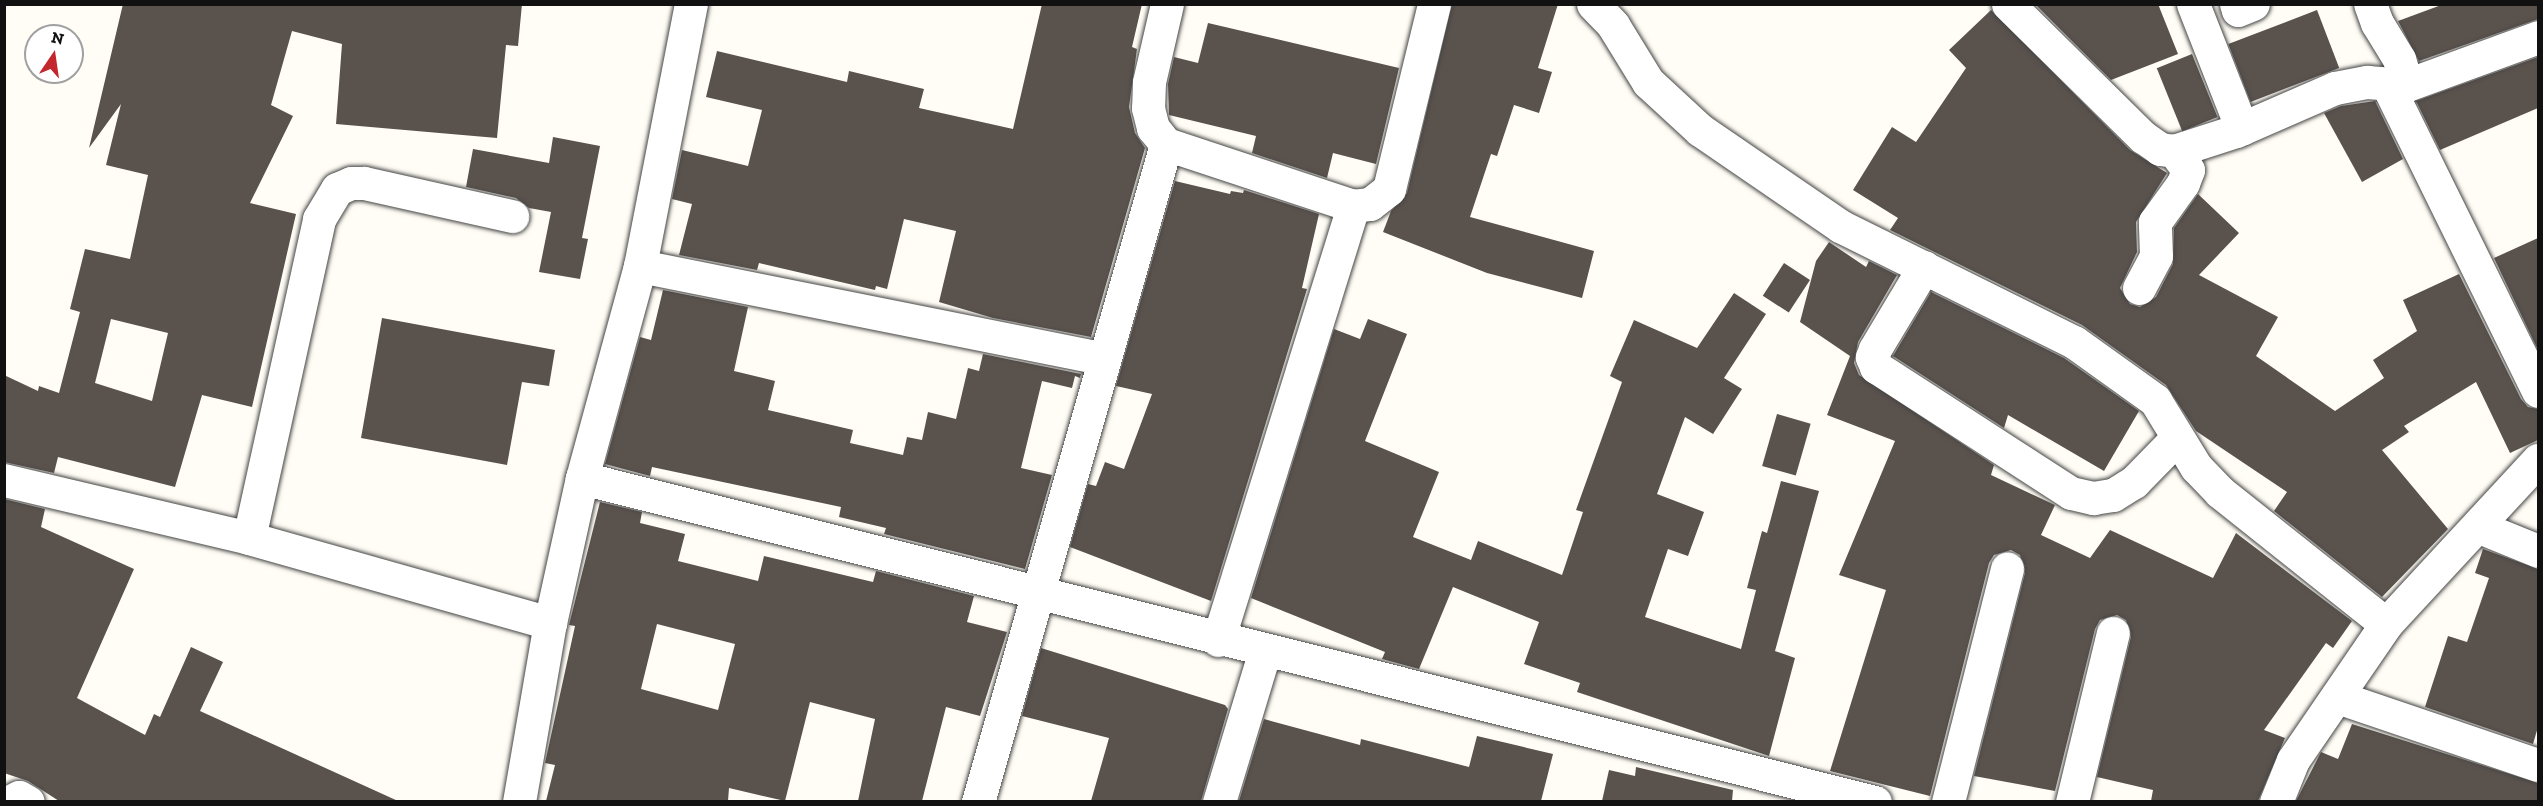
<!DOCTYPE html>
<html>
<head>
<meta charset="utf-8">
<style>
  body { margin:0 }
  #map { position:relative; width:2543px; height:806px; overflow:hidden; background:#fffdf5; font-family:"Zilla Slab",serif }
  div>[style] { position:absolute }
  .building>* { inset:0; background:#5a524d; transform-origin:0 0 }
  .roads { filter:drop-shadow(0 0 2px #444) drop-shadow(0 0 2px #444) }
  .minor>* { height:33px; margin:-16.5px; padding:0 16.5px; transform-origin:16.5px; border-radius:16.5px; background:#fff }
  span { translate:-50% -50%; white-space:nowrap; text-align:center; line-height:1.15; -webkit-text-stroke:6px #fff; paint-order:stroke }
  .frame { position:absolute; inset:0; border:6px solid #111; pointer-events:none }
  .north { position:absolute; left:24px; top:24px; width:60px; height:60px; box-sizing:border-box; background:#fff; border:2px solid #a0a0a0; border-radius:50%; rotate:13deg; font-size:16px; font-weight:700; line-height:24px; text-align:center; color:#111 }
  .north::after { content:''; display:block; margin:auto; width:21px; height:27px; background:#c4262e; clip-path:polygon(50% 0,100% 100%,50% 72%,0 100%) }
</style>
</head>
<body>
<div id="map">
  <div class="building">
    <div style="clip-path:polygon(evenodd,123px 4px,522px 4px,518px 46px,506px 45px,497px 138px,336px 124px,342px 44px,292px 31px,271px 105px,293px 116px,250px 203px,296px 214px,252px 407px,202px 395px,175px 487px,58px 457px,54px 473px,4px 462px,4px 375px,38px 391px,39px 386px,59px 393px,80px 312px,70px 309px,85px 249px,130px 259px,148px 175px,106px 165px,121px 104px,89px 148px,123px 4px,111px 319px,168px 333px,152px 401px,95px 383px,111px 319px)"></div>
    <div style="clip-path:polygon(1042px 4px,1142px 4px,1132px 47px,1137px 49px,1129px 107px,1135px 133px,1145px 148px,1091px 337px,993px 318px,939px 302px,956px 231px,904px 219px,887px 289px,876px 286px,875px 290px,759px 263px,757px 270px,679px 255px,692px 204px,672px 199px,682px 150px,748px 166px,762px 110px,706px 97px,717px 51px,847px 82px,849px 71px,924px 89px,919px 108px,1013px 129px)"></div>
    <div style="clip-path:polygon(1452px 4px,1558px 4px,1538px 68px,1552px 72px,1539px 113px,1514px 105px,1497px 156px,1491px 154px,1470px 217px,1594px 251px,1582px 298px,1487px 273px,1383px 232px,1391px 211px,1407px 193px)"></div>
    <div style="clip-path:polygon(2035px 4px,2158px 4px,2178px 54px,2111px 80px)"></div>
    <div style="clip-path:polygon(2444px 4px,2538px 4px,2538px 19px,2419px 61px,2398px 21px)"></div>
    <div style="clip-path:polygon(1991px 10px,2130px 150px,2167px 173px,2136px 222px,2137px 252px,2120px 288px,2130px 304px,2140px 307px,2156px 297px,2173px 264px,2174px 228px,2198px 194px,2239px 233px,2199px 275px,2278px 317px,2256px 356px,2335px 411px,2384px 378px,2373px 360px,2417px 331px,2403px 300px,2459px 274px,2521px 399px,2528px 407px,2538px 409px,2538px 440px,2510px 453px,2476px 382px,2404px 426px,2409px 432px,2382px 450px,2448px 529px,2382px 597px,2274px 511px,2287px 492px,2196px 431px,2166px 385px,2082px 325px,1890px 230px,1898px 218px,1853px 190px,1892px 127px,1916px 142px,1966px 68px,1949px 50px)"></div>
    <div style="left:2317px;top:10px;width:62px;height:95px;rotate:69deg"></div>
    <div style="clip-path:polygon(1208px 23px,1399px 68px,1376px 164px,1333px 153px,1327px 178px,1252px 153px,1256px 136px,1169px 115px,1168px 84px,1174px 57px,1198px 63px)"></div>
    <div style="left:2192px;top:54px;width:68px;height:38px;rotate:68deg"></div>
    <div style="clip-path:polygon(2538px 57px,2538px 108px,2440px 150px,2416px 101px)"></div>
    <div style="clip-path:polygon(2375px 101px,2403px 159px,2362px 182px,2324px 113px,2341px 106px)"></div>
    <div style="clip-path:polygon(553px 137px,600px 146px,582px 238px,588px 239px,580px 279px,539px 272px,551px 212px,529px 208px,516px 198px,466px 187px,473px 149px,549px 163px)"></div>
    <div style="clip-path:polygon(1175px 181px,1230px 194px,1231px 191px,1243px 193px,1244px 190px,1319px 214px,1302px 288px,1307px 289px,1211px 601px,1070px 547px,1088px 484px,1096px 486px,1105px 462px,1124px 469px,1152px 394px,1116px 386px)"></div>
    <div style="clip-path:polygon(2538px 238px,2538px 350px,2494px 258px)"></div>
    <div style="clip-path:polygon(1829px 242px,1866px 267px,1869px 261px,1897px 275px,1858px 342px,1854px 363px,1859px 375px,1994px 465px,1991px 475px,2055px 505px,2041px 535px,2090px 558px,2110px 530px,2213px 578px,2236px 533px,2352px 621px,2333px 648px,2326px 643px,2264px 730px,2285px 738px,2258px 801px,2151px 801px,2153px 790px,2097px 777px,2131px 637px,2126px 620px,2117px 615px,2100px 620px,2095px 629px,2055px 791px,1974px 776px,2025px 573px,2020px 555px,2011px 550px,1994px 555px,1989px 563px,1930px 796px,1830px 771px,1886px 590px,1839px 575px,1895px 441px,1827px 415px,1850px 356px,1800px 322px,1816px 261px)"></div>
    <div style="left:1784px;top:263px;width:31px;height:39px;rotate:33deg"></div>
    <div style="clip-path:polygon(663px 290px,748px 307px,734px 371px,775px 381px,768px 410px,853px 430px,850px 443px,903px 455px,907px 437px,922px 440px,928px 412px,956px 419px,968px 368px,979px 371px,983px 354px,1081px 374px,1080px 378px,1075px 376px,1072px 388px,1042px 381px,1021px 468px,1052px 475px,1025px 569px,884px 534px,886px 528px,839px 517px,841px 507px,652px 467px,650px 476px,605px 464px,640px 337px,651px 340px)"></div>
    <div style="clip-path:polygon(1931px 292px,2064px 358px,2139px 411px,2104px 471px,2008px 415px,2004px 428px,1893px 356px)"></div>
    <div style="clip-path:polygon(1734px 293px,1766px 314px,1724px 378px,1742px 389px,1713px 434px,1685px 417px,1657px 494px,1704px 512px,1688px 556px,1668px 549px,1645px 617px,1741px 649px,1756px 590px,1747px 588px,1762px 531px,1767px 533px,1781px 481px,1819px 491px,1775px 651px,1795px 658px,1769px 756px,1577px 692px,1580px 683px,1524px 664px,1539px 622px,1453px 587px,1419px 669px,1382px 659px,1385px 652px,1251px 598px,1334px 329px,1360px 339px,1368px 319px,1407px 334px,1365px 441px,1439px 472px,1413px 537px,1471px 560px,1478px 541px,1562px 575px,1583px 512px,1576px 510px,1622px 382px,1610px 376px,1634px 320px,1697px 348px)"></div>
    <div style="clip-path:polygon(382px 318px,555px 350px,549px 386px,522px 382px,507px 465px,361px 438px)"></div>
    <div style="left:1777px;top:414px;width:35px;height:54px;rotate:16deg"></div>
    <div style="clip-path:polygon(4px 499px,45px 509px,41px 527px,134px 569px,77px 698px,145px 735px,154px 714px,160px 717px,191px 647px,223px 662px,200px 711px,398px 801px,59px 801px,28px 781px,4px 773px)"></div>
    <div style="clip-path:polygon(evenodd,600px 502px,642px 512px,640px 523px,685px 534px,678px 561px,758px 581px,764px 556px,873px 582px,876px 571px,974px 596px,967px 622px,1007px 632px,980px 716px,946px 707px,922px 801px,858px 801px,875px 719px,810px 702px,785px 801px,729px 788px,728px 801px,546px 801px,555px 765px,545px 763px,575px 626px,569px 625px,600px 502px,657px 624px,735px 644px,718px 710px,641px 689px,657px 624px)"></div>
    <div style="clip-path:polygon(2483px 549px,2538px 569px,2538px 727px,2533px 744px,2425px 707px,2448px 636px,2467px 642px,2489px 578px,2475px 573px)"></div>
    <div style="clip-path:polygon(1041px 648px,1225px 705px,1228px 709px,1201px 801px,1091px 801px,1109px 738px,1022px 716px)"></div>
    <div style="clip-path:polygon(1264px 719px,1360px 745px,1361px 739px,1469px 767px,1477px 736px,1553px 754px,1541px 801px,1239px 801px)"></div>
    <div style="clip-path:polygon(2352px 724px,2538px 783px,2538px 801px,2296px 801px,2321px 752px,2338px 759px)"></div>
    <div style="clip-path:polygon(1636px 767px,1733px 790px,1732px 801px,1602px 801px,1609px 770px,1635px 776px)"></div>
  </div>
  <div class="roads">
    <div class="minor">
      <div style="left:1167px;top:4px;width:80px;rotate:103deg"></div>
      <div style="left:1149px;top:82px;width:26px;rotate:92deg"></div>
      <div style="left:1148px;top:108px;width:21px;rotate:76deg"></div>
      <div style="left:1153px;top:128px;width:21px;rotate:51deg"></div>
      <div style="left:1166px;top:144px;width:197px;rotate:18.3deg"></div>
      <div style="left:1353px;top:206px;width:17px;rotate:-7deg"></div>
      <div style="left:1370px;top:204px;width:24px;rotate:-38deg"></div>
      <div style="left:1389px;top:189px;width:190px;rotate:-76.3deg"></div>
      <div style="left:1593px;top:4px;width:29px;rotate:46deg"></div>
      <div style="left:1613px;top:25px;width:67px;rotate:58.4deg"></div>
      <div style="left:1648px;top:82px;width:71px;rotate:42.7deg"></div>
      <div style="left:1700px;top:130px;width:170px;rotate:34.4deg"></div>
      <div style="left:1840px;top:226px;width:261px;rotate:26.4deg"></div>
      <div style="left:2074px;top:342px;width:100px;rotate:35.6deg"></div>
      <div style="left:2155px;top:400px;width:79px;rotate:58.5deg"></div>
      <div style="left:2196px;top:467px;width:35px;rotate:46deg"></div>
      <div style="left:2220px;top:492px;width:212px;rotate:38.5deg"></div>
      <div style="left:2008px;top:4px;width:190px;rotate:44.6deg"></div>
      <div style="left:2143px;top:137px;width:21px;rotate:35deg"></div>
      <div style="left:2160px;top:149px;width:14px;rotate:8deg"></div>
      <div style="left:2174px;top:151px;width:65px;rotate:-17.9deg"></div>
      <div style="left:2236px;top:131px;width:108px;rotate:-23.5deg"></div>
      <div style="left:2335px;top:88px;width:33px;rotate:-11deg"></div>
      <div style="left:2367px;top:82px;width:40px;rotate:4.3deg"></div>
      <div style="left:2407px;top:85px;width:27px;rotate:-107deg"></div>
      <div style="left:2399px;top:59px;width:42px;rotate:-121.4deg"></div>
      <div style="left:2377px;top:23px;width:20px;rotate:-110deg"></div>
      <div style="left:2193px;top:4px;width:134px;rotate:68.6deg"></div>
      <div style="left:2236px;top:4px;width:6px;rotate:72deg"></div>
      <div style="left:2238px;top:10px;width:16px;rotate:-22deg"></div>
      <div style="left:2387px;top:84px;width:342px;rotate:63.8deg"></div>
      <div style="left:2407px;top:85px;width:140px;rotate:-20.1deg"></div>
      <div style="left:640px;top:266px;width:473px;rotate:11.3deg"></div>
      <div style="left:1924px;top:267px;width:96px;rotate:120.9deg"></div>
      <div style="left:1875px;top:349px;width:9px;rotate:111deg"></div>
      <div style="left:1872px;top:357px;width:11px;rotate:68deg"></div>
      <div style="left:1876px;top:367px;width:232px;rotate:32.9deg"></div>
      <div style="left:2071px;top:493px;width:23px;rotate:13deg"></div>
      <div style="left:2093px;top:498px;width:20px;rotate:-9deg"></div>
      <div style="left:2113px;top:495px;width:25px;rotate:-32deg"></div>
      <div style="left:2134px;top:482px;width:60px;rotate:-45.7deg"></div>
      <div style="left:2139px;top:288px;width:36px;rotate:-62deg"></div>
      <div style="left:2156px;top:256px;width:34px;rotate:-92deg"></div>
      <div style="left:2155px;top:222px;width:48px;rotate:-54.3deg"></div>
      <div style="left:2183px;top:183px;width:14px;rotate:-69deg"></div>
      <div style="left:2188px;top:170px;width:24px;rotate:-126deg"></div>
      <div style="left:582px;top:478px;width:1333px;rotate:14.07deg"></div>
      <div style="left:4px;top:480px;width:252px;rotate:13.3deg"></div>
      <div style="left:249px;top:538px;width:313px;rotate:15.8deg"></div>
      <div style="left:2479px;top:527px;width:64px;rotate:22.1deg"></div>
      <div style="left:249px;top:538px;width:327px;rotate:-77.6deg"></div>
      <div style="left:319px;top:219px;width:35px;rotate:-59deg"></div>
      <div style="left:337px;top:189px;width:15px;rotate:-23deg"></div>
      <div style="left:351px;top:183px;width:13px"></div>
      <div style="left:364px;top:183px;width:152px;rotate:12.6deg"></div>
      <div style="left:1218px;top:640px;width:455px;rotate:-72.7deg"></div>
      <div style="left:2337px;top:697px;width:212px;rotate:18.7deg"></div>
      <div style="left:9px;top:802px;width:11px;rotate:-27deg"></div>
      <div style="left:19px;top:797px;width:10px;rotate:29deg"></div>
      <div style="left:519px;top:802px;width:182px;rotate:-80.2deg"></div>
      <div style="left:550px;top:623px;width:148px;rotate:-77.6deg"></div>
      <div style="left:582px;top:478px;width:220px;rotate:-74.7deg"></div>
      <div style="left:640px;top:266px;width:267px;rotate:-79deg"></div>
      <div style="left:978px;top:802px;width:684px;rotate:-74.05deg"></div>
      <div style="left:1219px;top:802px;width:158px;rotate:-73.1deg"></div>
      <div style="left:1948px;top:802px;width:241px;rotate:-75.8deg"></div>
      <div style="left:2072px;top:802px;width:174px;rotate:-76.4deg"></div>
      <div style="left:2276px;top:802px;width:45px;rotate:-68deg"></div>
      <div style="left:2293px;top:760px;width:165px;rotate:-55.6deg"></div>
      <div style="left:2386px;top:624px;width:224px;rotate:-47.2deg"></div>
    </div>
  </div>
  <div class="frame"></div>
  <div class="north">N</div>
</div>
</body>
</html>
